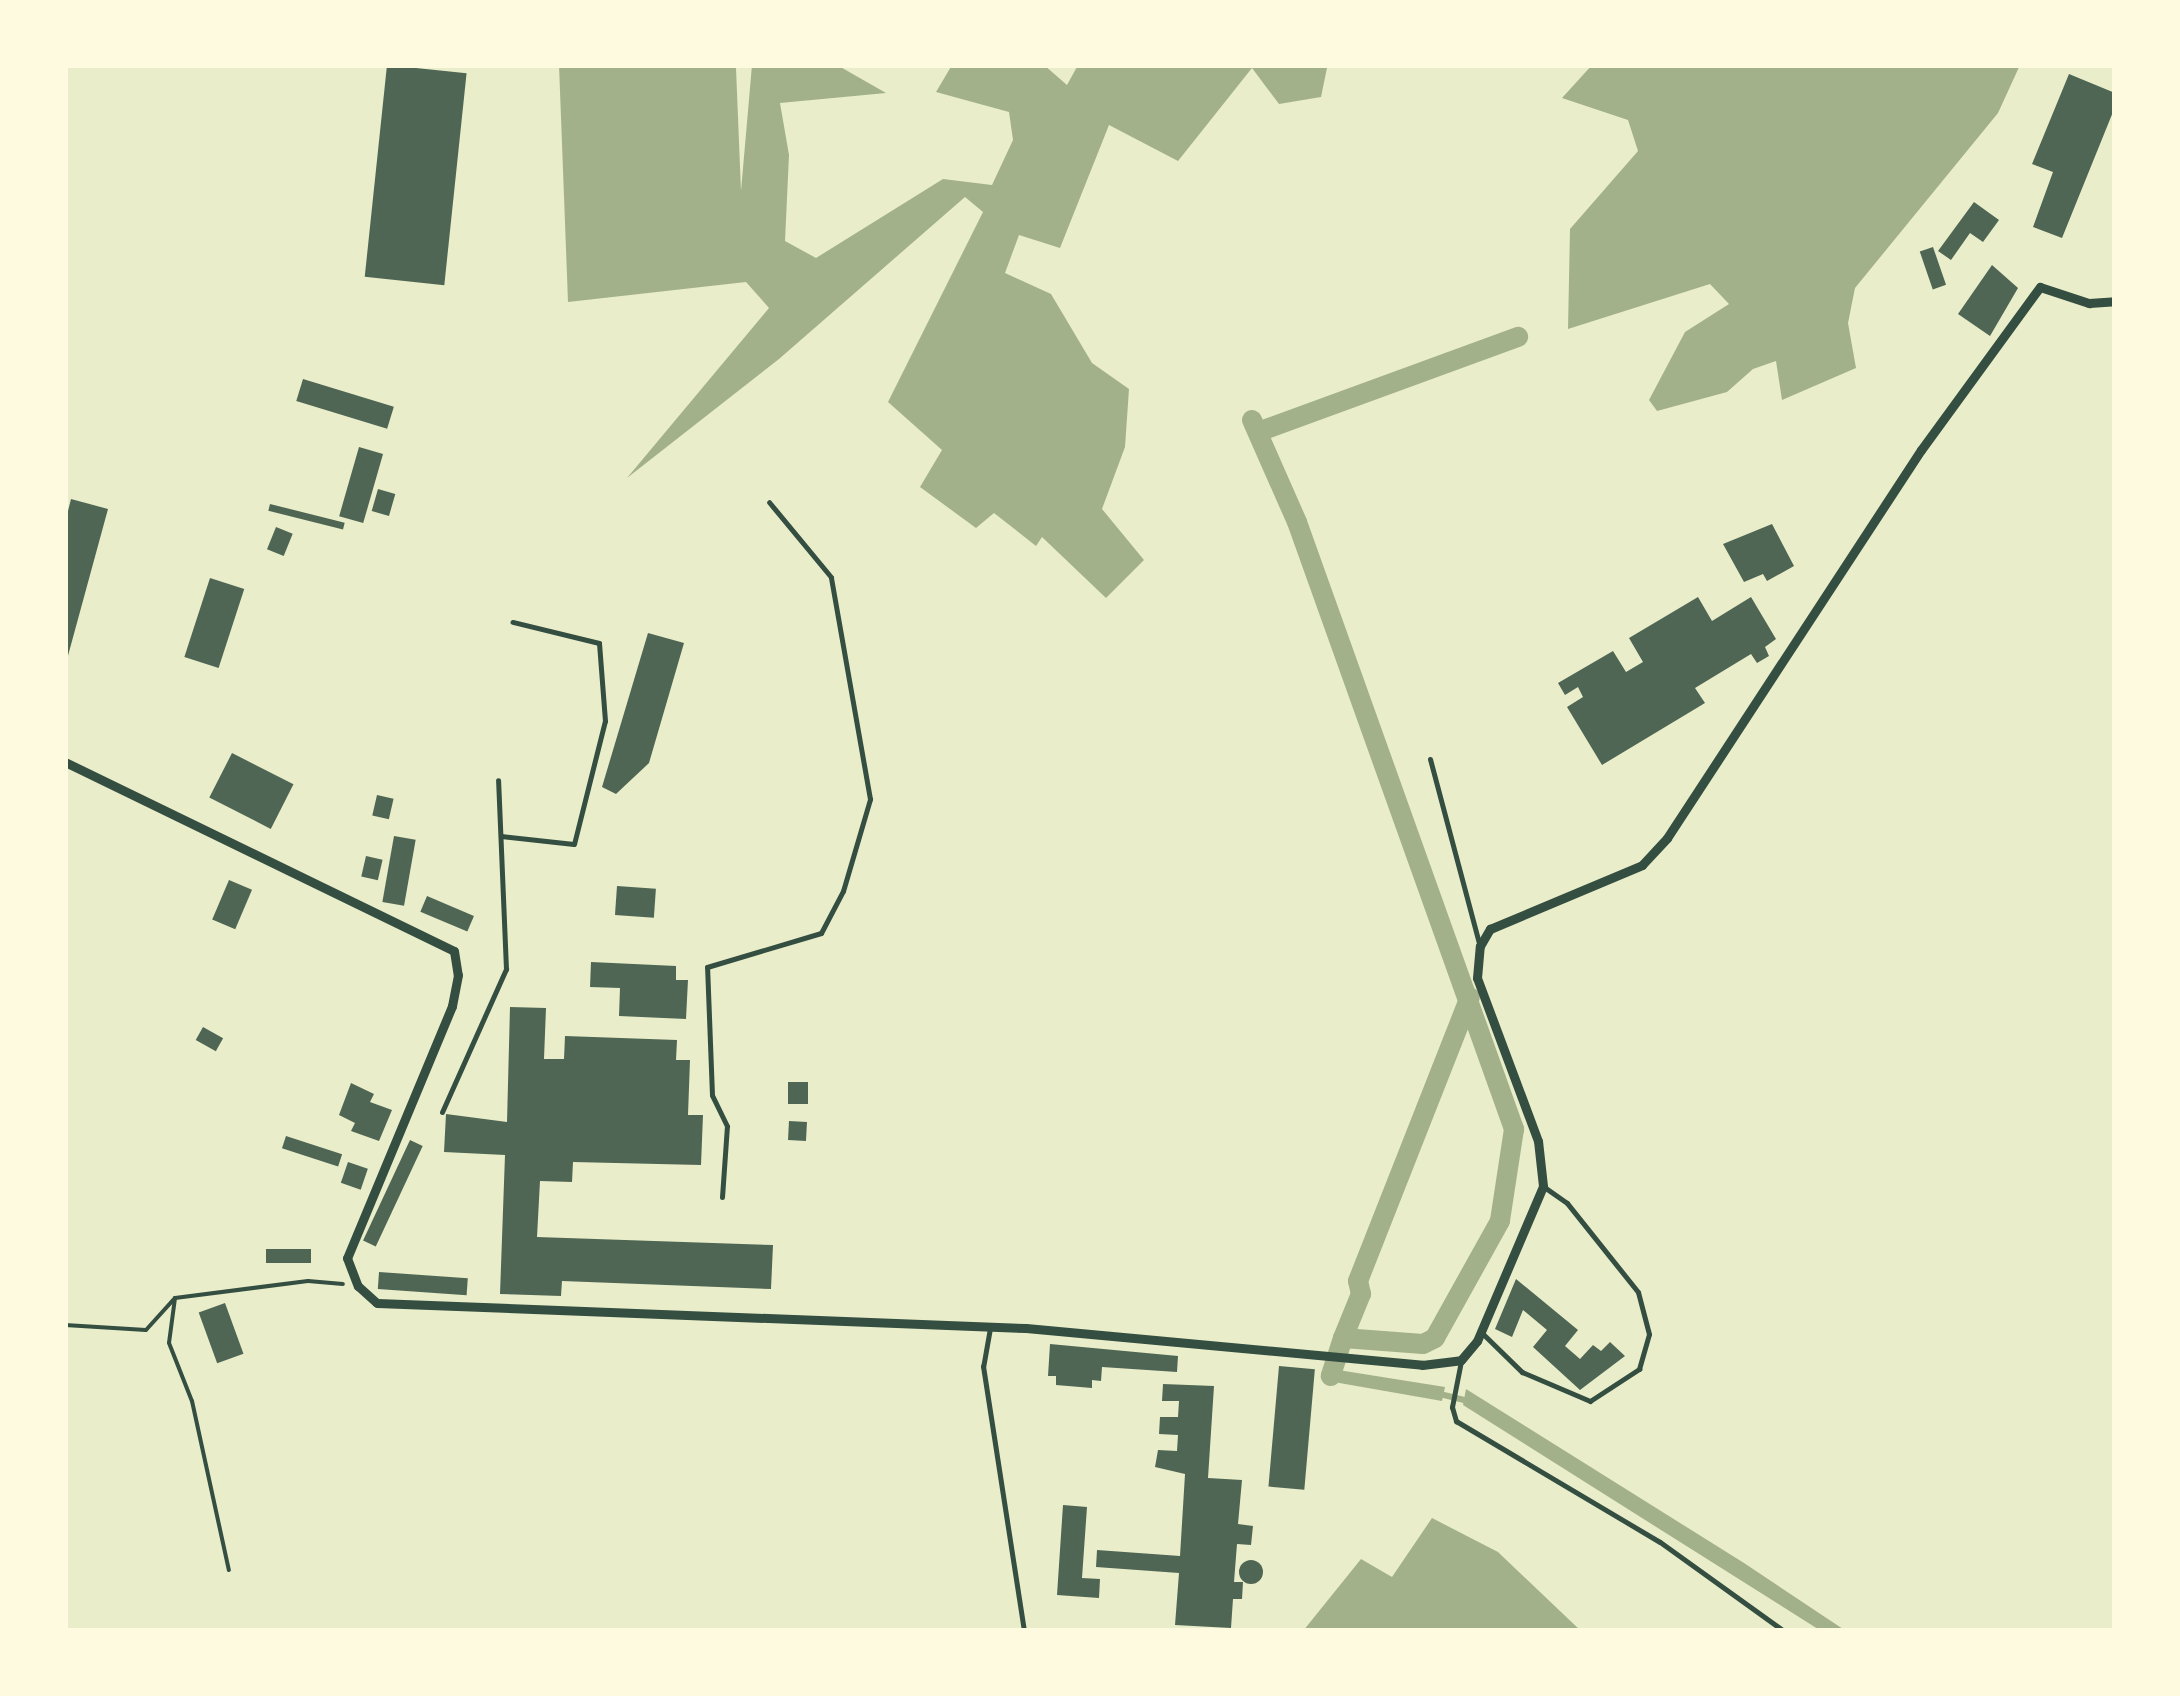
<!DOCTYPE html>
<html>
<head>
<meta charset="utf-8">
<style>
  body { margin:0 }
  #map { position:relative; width:2180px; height:1696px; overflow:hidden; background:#e9edc9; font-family:"IBM Plex Sans",sans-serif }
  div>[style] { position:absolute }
  .water>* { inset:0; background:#a3b18a }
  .stream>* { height:6px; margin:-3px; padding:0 3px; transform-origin:3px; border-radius:3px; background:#a3b18a }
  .canal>* { height:20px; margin:-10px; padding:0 10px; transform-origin:10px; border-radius:10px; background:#a3b18a }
  .building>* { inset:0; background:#4f6655; transform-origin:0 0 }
  .round { border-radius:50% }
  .path>* { height:4px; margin:-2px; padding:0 2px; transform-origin:2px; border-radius:2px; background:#344e41 }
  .service>* { height:5px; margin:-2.5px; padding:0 2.5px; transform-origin:2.5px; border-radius:2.5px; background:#344e41 }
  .minor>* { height:9px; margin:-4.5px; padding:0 4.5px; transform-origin:4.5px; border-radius:4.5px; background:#344e41 }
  span { translate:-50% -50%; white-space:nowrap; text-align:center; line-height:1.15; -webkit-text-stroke:9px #fefae0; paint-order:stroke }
  .frame { position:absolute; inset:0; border:68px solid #fefae0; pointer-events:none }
</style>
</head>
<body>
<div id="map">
  <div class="water">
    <div style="clip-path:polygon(559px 65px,736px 68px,741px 191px,752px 65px,837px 65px,886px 93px,780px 103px,789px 155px,785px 241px,816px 258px,943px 179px,992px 185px,1013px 140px,1009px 112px,936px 92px,952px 65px,1044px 65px,1067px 85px,1078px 65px,1327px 68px,1321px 97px,1279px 104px,1252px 68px,1178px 161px,1109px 125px,1060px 248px,1019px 235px,1005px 273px,1051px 294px,1092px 363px,1129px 389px,1125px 447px,1102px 509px,1144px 560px,1106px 598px,1042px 537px,1036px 546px,994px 513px,976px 528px,920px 487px,942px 450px,888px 402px,983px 212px,965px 197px,779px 359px,627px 478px,769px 308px,746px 282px,568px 302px)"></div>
    <div style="clip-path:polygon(1592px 65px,2020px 65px,1998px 113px,1855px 288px,1848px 323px,1856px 368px,1782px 400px,1776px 361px,1753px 369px,1727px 392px,1657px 411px,1649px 400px,1685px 332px,1729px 304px,1710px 284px,1568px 329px,1570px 229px,1638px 151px,1628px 120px,1562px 98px)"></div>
    <div style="clip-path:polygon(1332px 1369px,1445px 1387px,1442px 1401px,1328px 1381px)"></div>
    <div style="clip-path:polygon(1466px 1389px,1744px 1563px,1846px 1631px,1821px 1631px,1463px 1405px)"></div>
    <div style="clip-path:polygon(1432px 1518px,1498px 1552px,1581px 1631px,1303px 1631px,1361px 1559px,1392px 1577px)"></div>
  </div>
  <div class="stream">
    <div style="left:1436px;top:1393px;width:33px;rotate:14deg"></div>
  </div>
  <div class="canal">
    <div style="left:1252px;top:420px;width:111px;rotate:66.2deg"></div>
    <div style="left:1297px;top:522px;width:645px;rotate:70.33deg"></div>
    <div style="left:1514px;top:1129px;width:93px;rotate:98.7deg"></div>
    <div style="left:1500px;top:1221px;width:134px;rotate:119.1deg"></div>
    <div style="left:1435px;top:1338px;width:13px;rotate:153deg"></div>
    <div style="left:1423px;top:1344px;width:80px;rotate:-175.7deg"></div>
    <div style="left:1343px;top:1338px;width:40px;rotate:108deg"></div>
    <div style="left:1258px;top:432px;width:277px;rotate:-20.1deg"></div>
    <div style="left:1343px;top:1338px;width:48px;rotate:-67.8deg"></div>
    <div style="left:1361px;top:1294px;width:13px;rotate:-103deg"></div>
    <div style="left:1358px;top:1281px;width:305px;rotate:-68.5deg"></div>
  </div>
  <div class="building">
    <div style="left:387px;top:65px;width:80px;height:213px;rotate:6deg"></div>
    <div style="clip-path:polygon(2069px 74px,2115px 93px,2115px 107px,2062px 238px,2033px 227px,2053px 172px,2032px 164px)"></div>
    <div style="clip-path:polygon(1974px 202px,1999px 220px,1983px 242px,1970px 233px,1951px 260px,1938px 251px)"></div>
    <div style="left:1933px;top:247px;width:40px;height:14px;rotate:71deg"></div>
    <div style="clip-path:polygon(1992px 265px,2018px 288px,1990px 336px,1958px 314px)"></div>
    <div style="left:303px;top:379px;width:95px;height:23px;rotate:17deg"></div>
    <div style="left:359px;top:447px;width:25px;height:72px;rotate:16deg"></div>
    <div style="left:378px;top:489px;width:18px;height:23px;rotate:16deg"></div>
    <div style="clip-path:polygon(71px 499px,108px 509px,66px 663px,65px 523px)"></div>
    <div style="left:270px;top:504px;width:77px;height:7px;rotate:14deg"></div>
    <div style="clip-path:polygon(1772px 524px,1794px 566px,1767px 581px,1763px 574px,1744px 582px,1723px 544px)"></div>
    <div style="left:276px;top:527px;width:18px;height:24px;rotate:22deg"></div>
    <div style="left:210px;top:578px;width:36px;height:83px;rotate:18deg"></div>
    <div style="clip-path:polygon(1698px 597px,1712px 621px,1751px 597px,1776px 639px,1765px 647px,1769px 656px,1757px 663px,1751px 654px,1695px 688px,1705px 703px,1602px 765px,1567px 707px,1583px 697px,1578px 687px,1565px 695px,1558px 683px,1613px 651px,1626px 672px,1643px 662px,1629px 638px)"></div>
    <div style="clip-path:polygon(648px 633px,684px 643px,649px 763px,616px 794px,602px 787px)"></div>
    <div style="left:232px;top:753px;width:69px;height:50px;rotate:27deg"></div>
    <div style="left:377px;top:795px;width:17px;height:21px;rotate:13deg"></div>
    <div style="left:394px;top:836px;width:22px;height:67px;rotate:10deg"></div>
    <div style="left:366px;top:856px;width:17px;height:21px;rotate:13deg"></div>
    <div style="left:229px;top:880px;width:25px;height:43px;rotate:23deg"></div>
    <div style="left:617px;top:886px;width:39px;height:29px;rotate:4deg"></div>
    <div style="left:427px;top:896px;width:51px;height:17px;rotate:23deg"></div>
    <div style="clip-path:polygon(591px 962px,676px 966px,676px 980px,688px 980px,686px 1019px,619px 1016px,620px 988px,590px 987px)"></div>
    <div style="clip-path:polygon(510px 1007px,546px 1008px,544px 1059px,564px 1059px,565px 1036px,677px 1040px,676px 1060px,690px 1060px,688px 1115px,703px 1115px,701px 1165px,573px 1162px,572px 1182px,540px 1181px,537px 1237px,773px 1245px,771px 1289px,562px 1281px,561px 1296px,500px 1294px,505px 1155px,444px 1152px,446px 1114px,507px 1122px)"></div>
    <div style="left:203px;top:1027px;width:23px;height:15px;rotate:29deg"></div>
    <div style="left:788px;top:1082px;width:20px;height:22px"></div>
    <div style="clip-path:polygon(351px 1083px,374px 1094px,370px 1102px,392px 1110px,379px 1141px,351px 1131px,355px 1123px,339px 1115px)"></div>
    <div style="left:789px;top:1121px;width:18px;height:19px;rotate:3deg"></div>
    <div style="left:286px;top:1136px;width:59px;height:13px;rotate:18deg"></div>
    <div style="left:410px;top:1140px;width:14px;height:111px;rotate:25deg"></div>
    <div style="left:348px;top:1162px;width:21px;height:22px;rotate:19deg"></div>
    <div style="left:311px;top:1249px;width:14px;height:45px;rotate:90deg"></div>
    <div style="left:379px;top:1272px;width:89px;height:17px;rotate:4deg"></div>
    <div style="clip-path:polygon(1516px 1279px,1578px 1330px,1565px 1346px,1580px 1359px,1593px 1345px,1601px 1351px,1610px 1342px,1625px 1356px,1580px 1390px,1533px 1347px,1547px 1330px,1523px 1310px,1512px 1337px,1495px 1329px)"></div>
    <div style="left:225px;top:1303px;width:54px;height:28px;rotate:70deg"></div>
    <div style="clip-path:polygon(1050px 1344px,1178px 1356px,1177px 1372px,1102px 1367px,1101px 1381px,1092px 1380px,1092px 1388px,1056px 1385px,1056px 1376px,1048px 1376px)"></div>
    <div style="left:1279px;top:1366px;width:36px;height:121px;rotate:5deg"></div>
    <div style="clip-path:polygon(1163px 1384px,1214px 1386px,1208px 1478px,1242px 1480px,1238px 1524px,1253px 1526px,1251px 1545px,1237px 1544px,1234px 1582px,1243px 1582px,1242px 1599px,1233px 1599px,1231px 1628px,1175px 1625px,1179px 1573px,1096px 1567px,1097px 1550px,1180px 1556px,1185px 1474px,1155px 1467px,1158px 1450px,1177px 1451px,1178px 1435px,1159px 1434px,1160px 1417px,1178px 1417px,1179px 1401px,1162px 1401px)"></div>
    <div style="clip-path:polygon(1063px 1505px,1087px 1507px,1082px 1578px,1100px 1579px,1099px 1598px,1057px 1595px)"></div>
    <div class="round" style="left:1239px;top:1560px;width:24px;height:24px"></div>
  </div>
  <div class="path">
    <div style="left:175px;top:1298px;width:45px;rotate:97.6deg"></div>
    <div style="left:169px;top:1343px;width:62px;rotate:68.4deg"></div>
    <div style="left:192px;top:1401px;width:173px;rotate:77.7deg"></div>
    <div style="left:65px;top:1325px;width:81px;rotate:3.5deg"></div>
    <div style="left:146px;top:1330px;width:43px;rotate:-47.8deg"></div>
    <div style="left:175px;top:1298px;width:134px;rotate:-7.3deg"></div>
    <div style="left:308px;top:1281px;width:35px;rotate:5deg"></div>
  </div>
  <div class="service">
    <div style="left:1430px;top:759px;width:190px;rotate:75.1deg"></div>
    <div style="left:501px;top:836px;width:73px;rotate:6.3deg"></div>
    <div style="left:574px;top:844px;width:127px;rotate:-75.9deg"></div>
    <div style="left:605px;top:721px;width:78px;rotate:-94.4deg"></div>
    <div style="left:599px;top:643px;width:89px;rotate:-166.3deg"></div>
    <div style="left:442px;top:1112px;width:157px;rotate:-65.9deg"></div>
    <div style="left:506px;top:969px;width:189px;rotate:-92.4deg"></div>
    <div style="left:722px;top:1197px;width:71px;rotate:-86deg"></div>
    <div style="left:727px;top:1126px;width:34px;rotate:-116deg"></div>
    <div style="left:712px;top:1095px;width:128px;rotate:-92.2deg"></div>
    <div style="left:707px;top:967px;width:119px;rotate:-16.6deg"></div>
    <div style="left:821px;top:933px;width:47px;rotate:-62.4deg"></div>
    <div style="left:843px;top:891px;width:96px;rotate:-73.6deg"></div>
    <div style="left:870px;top:799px;width:225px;rotate:-100deg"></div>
    <div style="left:831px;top:577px;width:97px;rotate:-129.6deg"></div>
    <div style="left:990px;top:1328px;width:39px;rotate:100deg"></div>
    <div style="left:983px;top:1366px;width:268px;rotate:81.2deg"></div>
    <div style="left:1482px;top:1333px;width:56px;rotate:44.3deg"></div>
    <div style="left:1522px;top:1372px;width:74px;rotate:23.1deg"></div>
    <div style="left:1590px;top:1401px;width:59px;rotate:-33.1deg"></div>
    <div style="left:1639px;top:1369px;width:36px;rotate:-74deg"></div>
    <div style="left:1649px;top:1334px;width:43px;rotate:-104.7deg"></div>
    <div style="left:1638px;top:1292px;width:114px;rotate:-128.6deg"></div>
    <div style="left:1567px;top:1203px;width:29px;rotate:-145deg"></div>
    <div style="left:1461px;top:1361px;width:47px;rotate:101.1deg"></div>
    <div style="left:1452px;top:1407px;width:15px;rotate:74deg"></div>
    <div style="left:1456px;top:1421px;width:237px;rotate:30.7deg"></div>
    <div style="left:1660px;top:1542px;width:153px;rotate:35.7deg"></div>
  </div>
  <div class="minor">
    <div style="left:65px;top:762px;width:432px;rotate:25.9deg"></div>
    <div style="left:454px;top:951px;width:24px;rotate:81deg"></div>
    <div style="left:458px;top:975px;width:32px;rotate:101deg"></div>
    <div style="left:452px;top:1006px;width:273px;rotate:112.6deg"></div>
    <div style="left:347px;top:1258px;width:30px;rotate:69deg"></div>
    <div style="left:358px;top:1286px;width:25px;rotate:42deg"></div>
    <div style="left:377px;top:1303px;width:649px;rotate:2.21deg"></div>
    <div style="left:1026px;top:1328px;width:398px;rotate:5.3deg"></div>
    <div style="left:1422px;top:1365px;width:39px;rotate:-7deg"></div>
    <div style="left:1461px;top:1360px;width:25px;rotate:-50deg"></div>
    <div style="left:1477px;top:1341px;width:168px;rotate:-66.9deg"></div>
    <div style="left:1543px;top:1186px;width:45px;rotate:-96.3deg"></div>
    <div style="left:1538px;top:1141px;width:174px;rotate:-110.5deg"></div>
    <div style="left:1477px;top:978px;width:32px;rotate:-85deg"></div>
    <div style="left:1480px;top:946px;width:20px;rotate:-60deg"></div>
    <div style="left:1490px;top:929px;width:165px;rotate:-22.8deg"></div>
    <div style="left:1642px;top:865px;width:37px;rotate:-47deg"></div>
    <div style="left:1667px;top:838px;width:464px;rotate:-56.8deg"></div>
    <div style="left:1921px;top:450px;width:202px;rotate:-53.9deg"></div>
    <div style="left:2040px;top:287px;width:52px;rotate:18.1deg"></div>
    <div style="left:2089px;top:303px;width:26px;rotate:-4deg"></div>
  </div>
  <div class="frame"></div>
</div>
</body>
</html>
